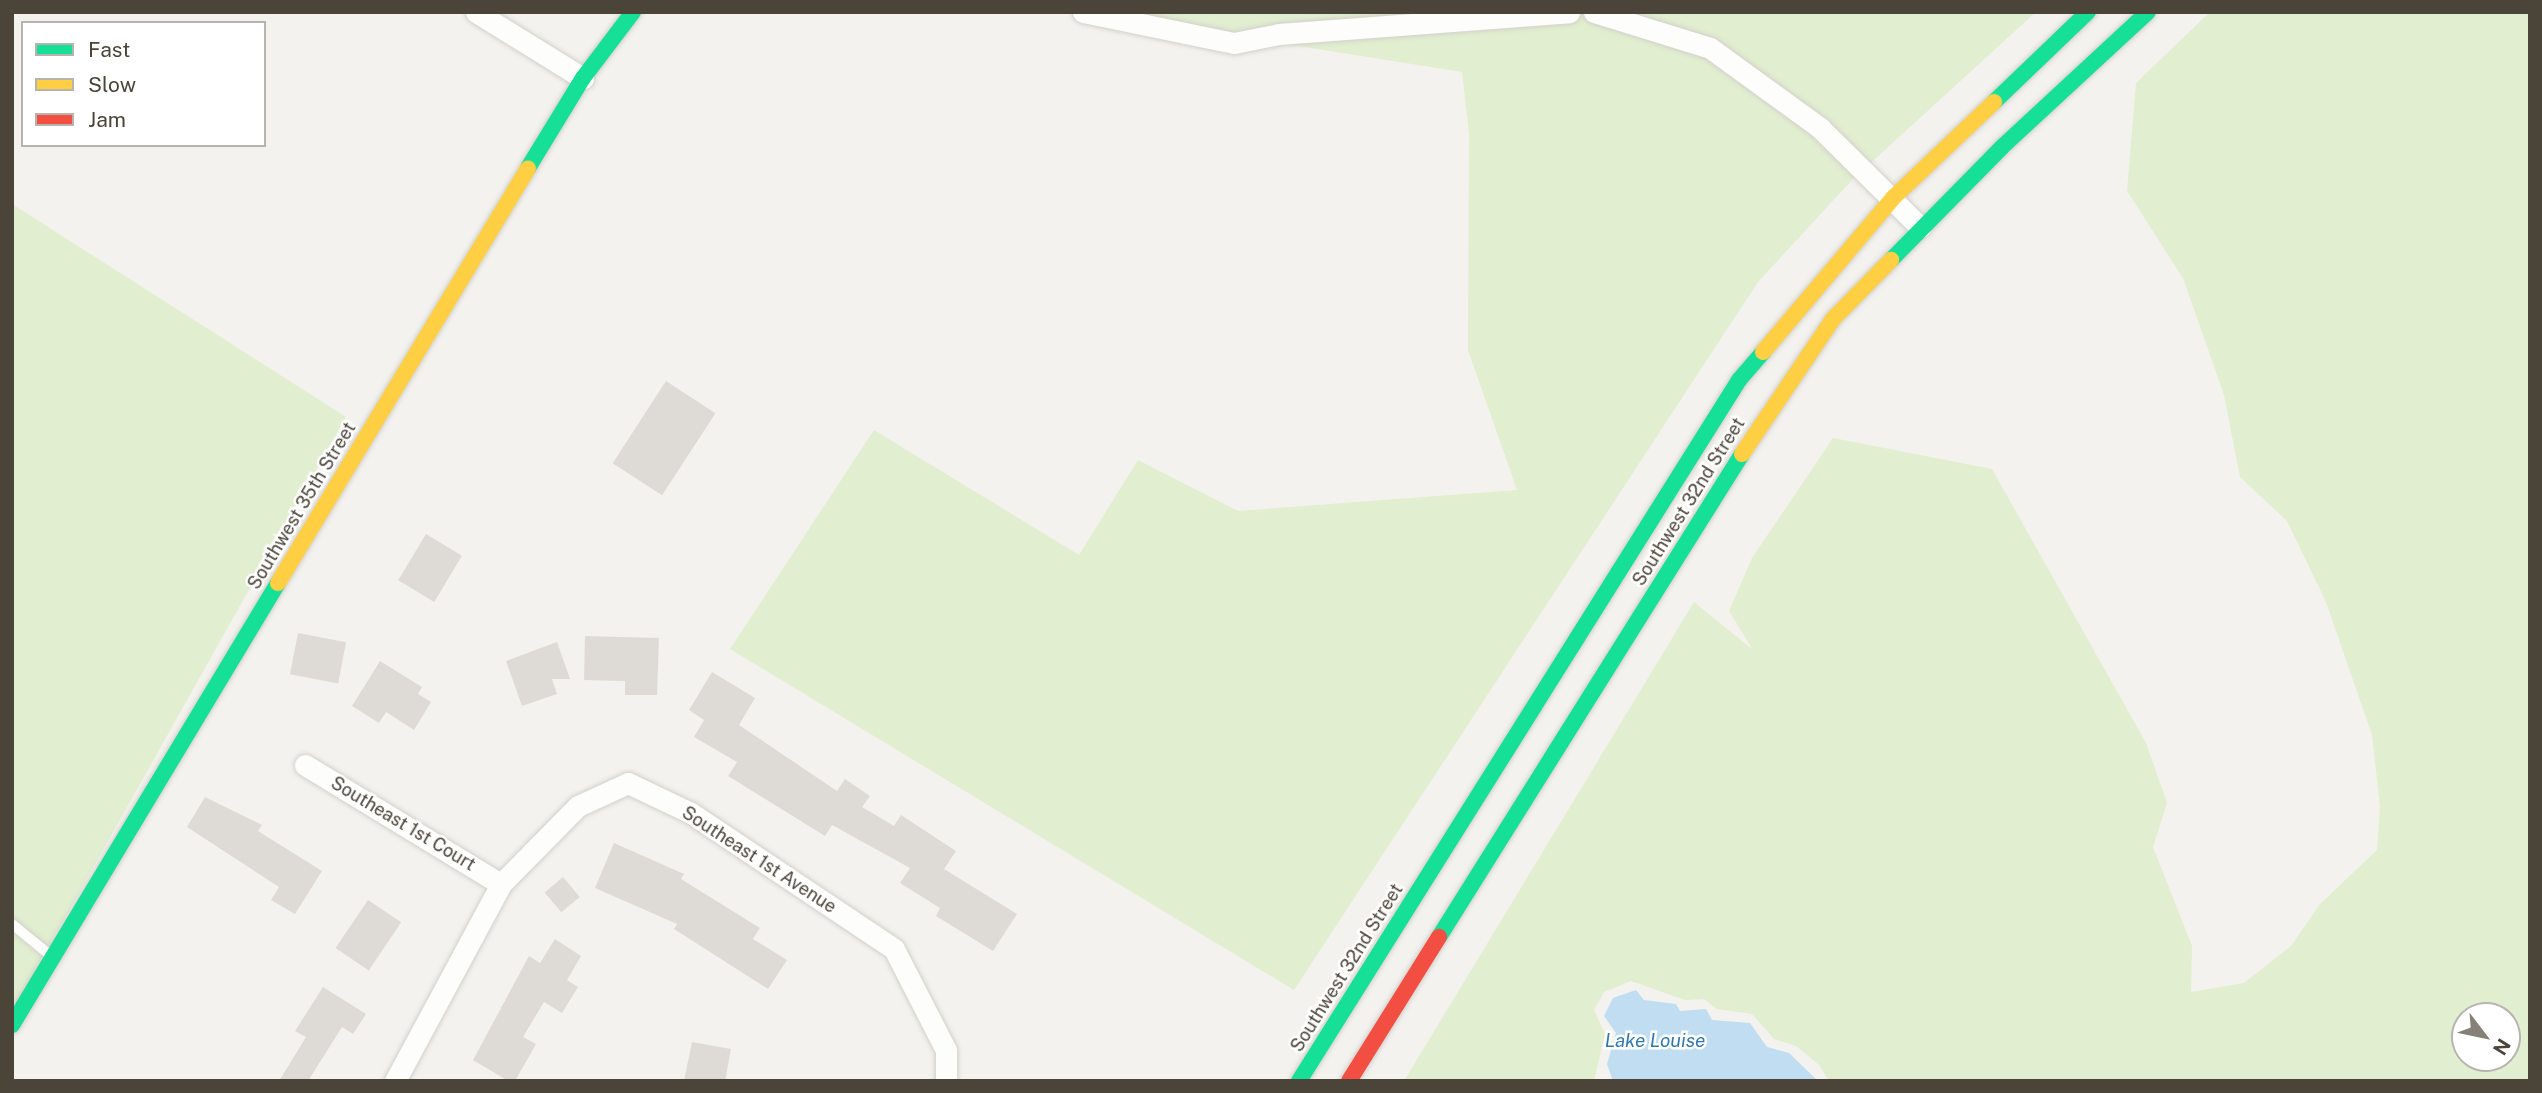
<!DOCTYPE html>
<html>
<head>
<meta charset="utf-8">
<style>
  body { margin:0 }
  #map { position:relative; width:2542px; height:1093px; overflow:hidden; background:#f4f2ee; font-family:"Public Sans",sans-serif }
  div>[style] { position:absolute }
  .green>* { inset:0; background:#e1eecf }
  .water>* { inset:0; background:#c0ddf1 }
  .building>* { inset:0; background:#dedbd6; transform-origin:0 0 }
  .roads { filter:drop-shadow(0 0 2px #d2d0cb) drop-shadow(0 0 2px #d2d0cb) }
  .lane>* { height:10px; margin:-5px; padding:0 5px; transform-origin:5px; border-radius:5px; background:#fdfdfc }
  .street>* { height:21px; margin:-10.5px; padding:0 10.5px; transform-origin:10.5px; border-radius:10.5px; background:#fdfdfc }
  .fast>* { height:16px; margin:-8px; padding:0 8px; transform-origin:8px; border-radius:8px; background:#16e098 }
  .slow>* { height:16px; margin:-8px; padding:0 8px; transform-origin:8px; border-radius:8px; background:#ffcf43 }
  .jam>* { height:16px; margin:-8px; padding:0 8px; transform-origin:8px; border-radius:8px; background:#f24e42 }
  span { translate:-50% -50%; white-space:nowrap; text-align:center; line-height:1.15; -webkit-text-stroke:5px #fff; paint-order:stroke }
  .street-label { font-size:18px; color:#4b4439 }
  .water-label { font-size:19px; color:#2e7ab2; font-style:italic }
  .frame { position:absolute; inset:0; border:14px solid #4b4439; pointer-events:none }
  .legend { position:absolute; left:21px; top:21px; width:245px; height:126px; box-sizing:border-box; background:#fff; border:2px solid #b7b4b0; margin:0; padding:9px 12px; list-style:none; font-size:21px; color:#4b4439 }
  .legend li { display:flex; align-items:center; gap:14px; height:35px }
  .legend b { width:35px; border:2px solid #b7b4b0 }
  .north { position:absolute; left:2451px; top:1002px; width:70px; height:70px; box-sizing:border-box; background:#fff; border:2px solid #b7b4b0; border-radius:50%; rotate:122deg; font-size:19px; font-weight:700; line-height:28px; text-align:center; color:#4b4439 }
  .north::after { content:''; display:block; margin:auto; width:24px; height:32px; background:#868178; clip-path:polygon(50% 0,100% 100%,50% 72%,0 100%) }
</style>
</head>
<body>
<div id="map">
  <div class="green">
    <div style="clip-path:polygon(1084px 12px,2036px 12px,1852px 180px,1758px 282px,1294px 990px,730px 649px,874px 430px,1079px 555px,1138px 460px,1238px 511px,1517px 490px,1468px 350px,1469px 133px,1462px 72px)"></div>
    <div style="clip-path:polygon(evenodd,2210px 12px,2530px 12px,2530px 1081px,1829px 1081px,1819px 1065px,1796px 1046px,1774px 1039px,1752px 1014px,1717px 1009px,1704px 999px,1685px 1000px,1631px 981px,1604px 992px,1594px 1010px,1605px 1034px,1594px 1081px,1404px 1081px,1694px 602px,1753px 650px,1729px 611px,1752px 558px,1833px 438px,1992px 469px,2146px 743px,2167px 803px,2153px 847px,2192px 946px,2191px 992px,2244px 983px,2291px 946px,2320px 904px,2377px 850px,2380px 807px,2372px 735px,2326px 602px,2287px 521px,2240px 477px,2224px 395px,2183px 278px,2127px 191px,2136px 83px,2210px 12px,2465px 1016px,2507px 1016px,2507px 1058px,2465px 1058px,2465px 1016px)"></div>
    <div style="clip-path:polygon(12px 204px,346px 417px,12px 1012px)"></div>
  </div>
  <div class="water">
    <div style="clip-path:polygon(1636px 990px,1644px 1000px,1676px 1004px,1680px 1011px,1706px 1009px,1712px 1020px,1750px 1023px,1767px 1047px,1789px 1053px,1818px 1081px,1613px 1081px,1607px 1064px,1616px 1033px,1604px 1016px,1613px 998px)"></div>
  </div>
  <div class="building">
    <div style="left:666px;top:381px;width:59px;height:98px;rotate:33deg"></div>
    <div style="left:426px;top:534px;width:42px;height:54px;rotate:31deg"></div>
    <div style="left:298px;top:633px;width:49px;height:42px;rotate:11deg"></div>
    <div style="clip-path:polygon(585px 636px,659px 638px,657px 695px,625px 695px,625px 681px,584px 680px)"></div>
    <div style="clip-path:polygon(557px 642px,570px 679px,552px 679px,557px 694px,522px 706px,506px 661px)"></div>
    <div style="clip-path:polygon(380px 661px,422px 687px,418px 694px,431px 702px,414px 730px,386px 712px,379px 723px,352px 706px)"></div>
    <div style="clip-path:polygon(712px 672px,755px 698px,739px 725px,837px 791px,845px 779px,870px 796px,862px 807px,894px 826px,901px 815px,956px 851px,944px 869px,1017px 914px,993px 951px,936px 916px,940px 908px,900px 883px,910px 868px,832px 825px,825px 836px,728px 776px,737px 762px,694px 737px,704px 720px,689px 710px)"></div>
    <div style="clip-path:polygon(205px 797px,262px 825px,258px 831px,322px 871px,295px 914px,271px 900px,279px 887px,187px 827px)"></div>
    <div style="clip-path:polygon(614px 843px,684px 874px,681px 879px,760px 928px,753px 939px,787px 960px,768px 989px,674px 929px,677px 924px,595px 888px)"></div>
    <div style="left:563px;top:877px;width:26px;height:24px;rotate:50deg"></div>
    <div style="left:368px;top:900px;width:40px;height:58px;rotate:34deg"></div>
    <div style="clip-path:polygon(555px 939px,581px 956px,567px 980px,578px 987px,562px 1013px,544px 1002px,523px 1037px,536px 1044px,515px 1081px,508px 1081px,473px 1060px,529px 956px,540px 963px)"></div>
    <div style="clip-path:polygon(323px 987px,366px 1014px,353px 1034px,342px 1027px,308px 1081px,279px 1081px,306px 1037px,295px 1031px)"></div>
    <div style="clip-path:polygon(692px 1042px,731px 1049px,725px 1081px,684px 1081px)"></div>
  </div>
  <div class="roads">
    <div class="lane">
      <div style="left:12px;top:924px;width:50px;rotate:39.4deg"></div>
    </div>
    <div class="street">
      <div style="left:476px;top:12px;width:126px;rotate:31.7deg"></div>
      <div style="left:1083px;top:12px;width:154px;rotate:11.6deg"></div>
      <div style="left:1234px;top:43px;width:46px;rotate:-11.3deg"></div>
      <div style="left:1279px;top:34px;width:291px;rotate:-4.3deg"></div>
      <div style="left:1594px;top:12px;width:121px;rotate:17.2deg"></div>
      <div style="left:1710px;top:48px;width:136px;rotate:36deg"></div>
      <div style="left:1820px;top:128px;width:141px;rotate:44.7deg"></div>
      <div style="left:305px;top:765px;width:229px;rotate:31.3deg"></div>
      <div style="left:395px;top:1081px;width:224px;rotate:-61.7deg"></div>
      <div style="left:501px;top:884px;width:110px;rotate:-45.4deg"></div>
      <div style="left:578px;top:806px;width:55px;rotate:-24.7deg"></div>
      <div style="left:628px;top:783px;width:70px;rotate:25.5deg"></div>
      <div style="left:691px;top:813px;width:244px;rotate:33.8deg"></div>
      <div style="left:894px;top:949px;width:114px;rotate:62.8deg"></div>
      <div style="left:946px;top:1050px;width:31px;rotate:90deg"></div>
    </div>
    <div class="fast">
      <div style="left:1994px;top:102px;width:130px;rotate:-43.8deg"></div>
      <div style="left:528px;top:168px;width:105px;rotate:-58.6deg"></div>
      <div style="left:583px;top:78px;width:83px;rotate:-52.9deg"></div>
      <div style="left:1891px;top:260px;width:158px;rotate:-45.5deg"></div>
      <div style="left:2002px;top:147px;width:199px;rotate:-42.8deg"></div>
      <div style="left:1439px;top:937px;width:570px;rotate:-57.9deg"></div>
      <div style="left:12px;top:1025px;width:516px;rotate:-58.96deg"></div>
      <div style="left:1299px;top:1081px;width:828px;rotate:-57.88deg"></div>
      <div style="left:1739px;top:380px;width:37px;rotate:-49deg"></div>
    </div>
    <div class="slow">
      <div style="left:1763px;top:352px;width:203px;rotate:-49.8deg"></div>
      <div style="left:1894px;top:197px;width:138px;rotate:-43.5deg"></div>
      <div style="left:1742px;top:454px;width:163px;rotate:-56deg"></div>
      <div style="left:1833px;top:319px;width:83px;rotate:-45.5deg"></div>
      <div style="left:278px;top:583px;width:484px;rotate:-58.9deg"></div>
    </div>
    <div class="jam">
      <div style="left:1349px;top:1081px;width:170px;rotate:-58deg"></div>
    </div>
  </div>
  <div class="street-label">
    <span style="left:1689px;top:502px;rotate:-58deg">Southwest 32nd Street</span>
    <span style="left:302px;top:506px;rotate:-59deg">Southwest 35th Street</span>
    <span style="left:403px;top:824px;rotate:31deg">Southeast 1st Court</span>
    <span style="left:759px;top:860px;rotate:33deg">Southeast 1st Avenue</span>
    <span style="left:1347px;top:968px;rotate:-58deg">Southwest 32nd Street</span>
  </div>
  <div class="water-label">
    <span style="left:1655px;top:1041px">Lake Louise</span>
  </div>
  <div class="frame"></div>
  <ul class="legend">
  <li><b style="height:9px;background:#16e098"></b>Fast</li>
  <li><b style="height:9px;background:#ffcf43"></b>Slow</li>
  <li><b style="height:9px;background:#f24e42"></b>Jam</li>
  </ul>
  <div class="north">N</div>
</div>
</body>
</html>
